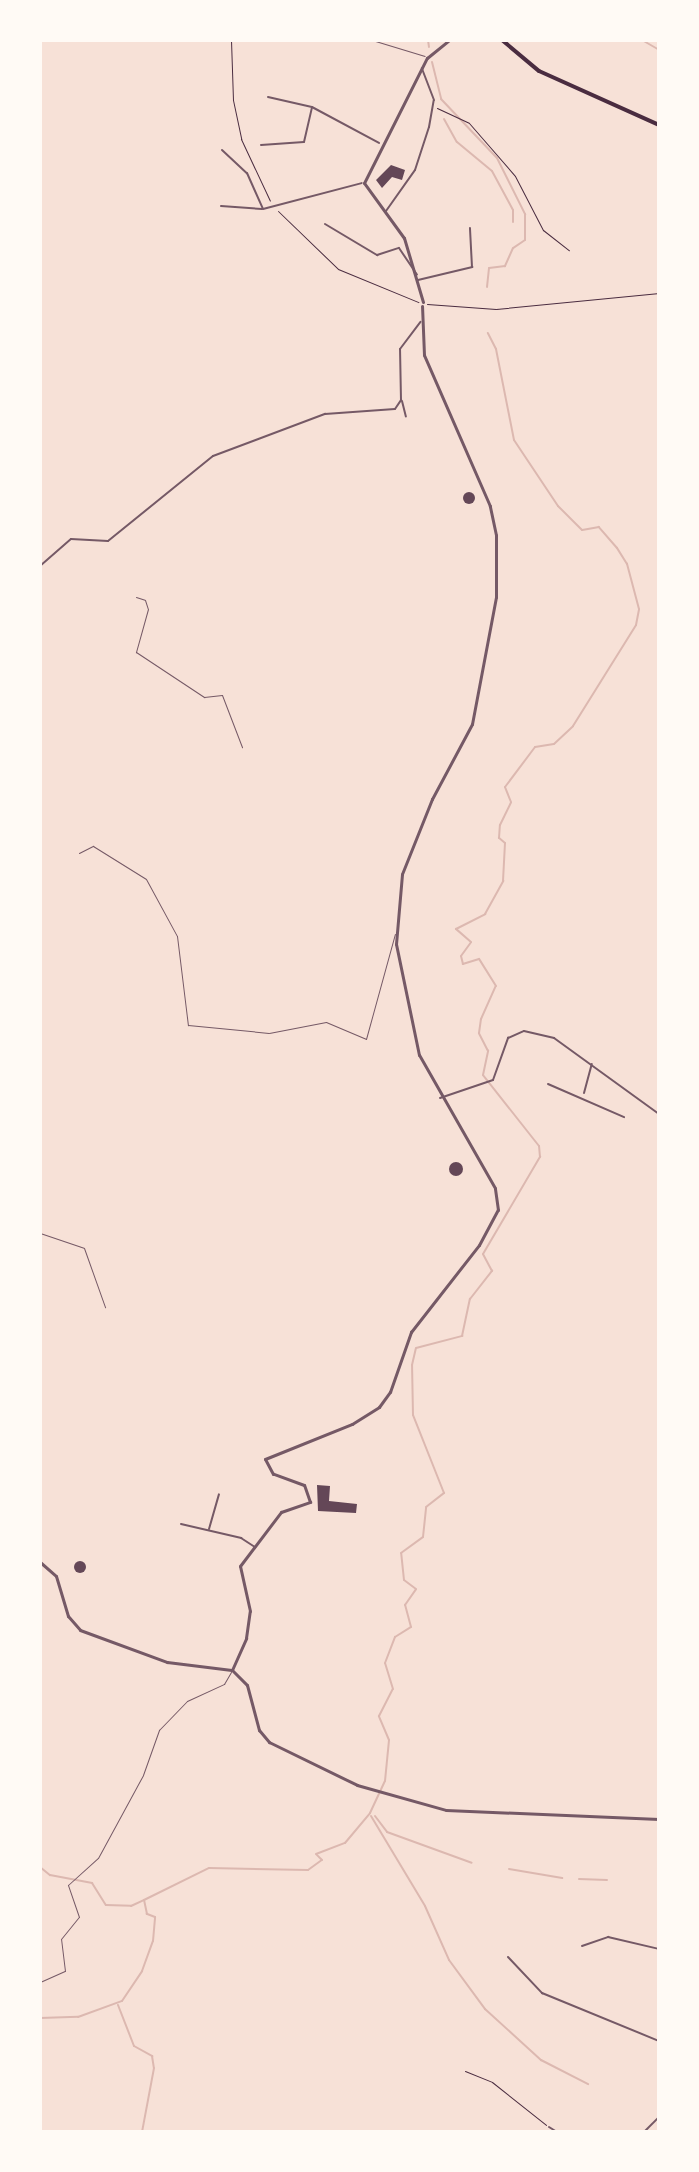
<!DOCTYPE html>
<html>
<head>
<meta charset="utf-8">
<style>
  body { margin:0 }
  #map { position:relative; width:699px; height:2172px; overflow:hidden; background:#f7e1d7; font-family:"Space Grotesk",sans-serif }
  div>[style] { position:absolute }
  .stream>* { height:2px; margin:-1px; padding:0 1px; transform-origin:1px; border-radius:1px; background:#dcb8b0 }
  .building>* { inset:0; background:#644757 }
  .round { border-radius:50% }
  .path>* { height:1px; margin:-0.5px; padding:0 0.5px; transform-origin:0.5px; border-radius:0.5px; background:#4a2c40 }
  .service>* { height:1px; margin:-0.5px; padding:0 0.5px; transform-origin:0.5px; border-radius:0.5px; background:#755966 }
  .minor>* { height:2px; margin:-1px; padding:0 1px; transform-origin:1px; border-radius:1px; background:#755966 }
  .tertiary>* { height:3px; margin:-1.5px; padding:0 1.5px; transform-origin:1.5px; border-radius:1.5px; background:#755966 }
  .primary>* { height:4px; margin:-2px; padding:0 2px; transform-origin:2px; border-radius:2px; background:#4a2c40 }
  span { translate:-50% -50%; white-space:nowrap; text-align:center; line-height:1.15; -webkit-text-stroke:8px #fffaf5; paint-order:stroke }
  .frame { position:absolute; inset:0; border:42px solid #fffaf5; pointer-events:none }
</style>
</head>
<body>
<div id="map">
  <div class="stream">
    <div style="left:428px;top:40px;width:7px;rotate:82deg"></div>
    <div style="left:642px;top:40px;width:20px;rotate:30deg"></div>
    <div style="left:432px;top:62px;width:38px;rotate:76deg"></div>
    <div style="left:441px;top:99px;width:81px;rotate:46.5deg"></div>
    <div style="left:497px;top:158px;width:63px;rotate:63.4deg"></div>
    <div style="left:525px;top:214px;width:26px;rotate:90deg"></div>
    <div style="left:525px;top:240px;width:14px;rotate:146deg"></div>
    <div style="left:513px;top:248px;width:20px;rotate:114deg"></div>
    <div style="left:505px;top:266px;width:16px;rotate:173deg"></div>
    <div style="left:489px;top:268px;width:19px;rotate:96deg"></div>
    <div style="left:444px;top:119px;width:26px;rotate:61deg"></div>
    <div style="left:457px;top:142px;width:45px;rotate:39.6deg"></div>
    <div style="left:492px;top:171px;width:44px;rotate:61.7deg"></div>
    <div style="left:513px;top:210px;width:12px;rotate:90deg"></div>
    <div style="left:371px;top:1816px;width:105px;rotate:59deg"></div>
    <div style="left:425px;top:1906px;width:59px;rotate:66deg"></div>
    <div style="left:449px;top:1960px;width:61px;rotate:53.7deg"></div>
    <div style="left:485px;top:2009px;width:76px;rotate:42.3deg"></div>
    <div style="left:541px;top:2060px;width:53px;rotate:27.1deg"></div>
    <div style="left:375px;top:1816px;width:20px;rotate:53deg"></div>
    <div style="left:387px;top:1832px;width:90px;rotate:20deg"></div>
    <div style="left:40px;top:1867px;width:13px;rotate:39deg"></div>
    <div style="left:50px;top:1875px;width:43px;rotate:10.8deg"></div>
    <div style="left:92px;top:1883px;width:26px;rotate:58deg"></div>
    <div style="left:106px;top:1905px;width:25px;rotate:2deg"></div>
    <div style="left:131px;top:1906px;width:14px;rotate:-25deg"></div>
    <div style="left:509px;top:1869px;width:54px;rotate:9.6deg"></div>
    <div style="left:579px;top:1879px;width:28px;rotate:2deg"></div>
    <div style="left:118px;top:2005px;width:44px;rotate:68.7deg"></div>
    <div style="left:134px;top:2046px;width:21px;rotate:29deg"></div>
    <div style="left:152px;top:2056px;width:12px;rotate:81deg"></div>
    <div style="left:154px;top:2068px;width:65px;rotate:100.6deg"></div>
    <div style="left:40px;top:2018px;width:38px;rotate:-2deg"></div>
    <div style="left:78px;top:2017px;width:47px;rotate:-20deg"></div>
    <div style="left:122px;top:2001px;width:36px;rotate:-56deg"></div>
    <div style="left:142px;top:1971px;width:32px;rotate:-70deg"></div>
    <div style="left:153px;top:1941px;width:24px;rotate:-85deg"></div>
    <div style="left:155px;top:1917px;width:9px;rotate:-159deg"></div>
    <div style="left:147px;top:1914px;width:14px;rotate:-102deg"></div>
    <div style="left:144px;top:1900px;width:72px;rotate:-26.2deg"></div>
    <div style="left:209px;top:1868px;width:99px;rotate:1.2deg"></div>
    <div style="left:308px;top:1870px;width:17px;rotate:-36deg"></div>
    <div style="left:322px;top:1860px;width:8px;rotate:-135deg"></div>
    <div style="left:316px;top:1854px;width:31px;rotate:-21deg"></div>
    <div style="left:345px;top:1843px;width:39px;rotate:-50deg"></div>
    <div style="left:370px;top:1813px;width:35px;rotate:-65deg"></div>
    <div style="left:385px;top:1781px;width:41px;rotate:-84.4deg"></div>
    <div style="left:389px;top:1740px;width:26px;rotate:-113deg"></div>
    <div style="left:379px;top:1716px;width:30px;rotate:-63deg"></div>
    <div style="left:393px;top:1689px;width:27px;rotate:-107deg"></div>
    <div style="left:385px;top:1663px;width:28px;rotate:-69deg"></div>
    <div style="left:395px;top:1637px;width:19px;rotate:-32deg"></div>
    <div style="left:411px;top:1627px;width:23px;rotate:-105deg"></div>
    <div style="left:405px;top:1605px;width:19px;rotate:-55deg"></div>
    <div style="left:416px;top:1589px;width:15px;rotate:-143deg"></div>
    <div style="left:404px;top:1580px;width:27px;rotate:-96deg"></div>
    <div style="left:401px;top:1553px;width:27px;rotate:-36deg"></div>
    <div style="left:423px;top:1537px;width:30px;rotate:-84deg"></div>
    <div style="left:426px;top:1507px;width:23px;rotate:-38deg"></div>
    <div style="left:444px;top:1493px;width:84px;rotate:-111.7deg"></div>
    <div style="left:413px;top:1415px;width:50px;rotate:-91.1deg"></div>
    <div style="left:412px;top:1365px;width:17px;rotate:-77deg"></div>
    <div style="left:416px;top:1348px;width:48px;rotate:-14.6deg"></div>
    <div style="left:462px;top:1336px;width:38px;rotate:-78deg"></div>
    <div style="left:470px;top:1299px;width:36px;rotate:-52deg"></div>
    <div style="left:492px;top:1271px;width:19px;rotate:-118deg"></div>
    <div style="left:483px;top:1254px;width:113px;rotate:-59.6deg"></div>
    <div style="left:540px;top:1157px;width:11px;rotate:-95deg"></div>
    <div style="left:539px;top:1146px;width:90px;rotate:-128.3deg"></div>
    <div style="left:483px;top:1075px;width:25px;rotate:-78deg"></div>
    <div style="left:488px;top:1051px;width:20px;rotate:-117deg"></div>
    <div style="left:479px;top:1033px;width:14px;rotate:-82deg"></div>
    <div style="left:481px;top:1019px;width:36px;rotate:-66deg"></div>
    <div style="left:496px;top:986px;width:32px;rotate:-122deg"></div>
    <div style="left:479px;top:959px;width:17px;rotate:163deg"></div>
    <div style="left:463px;top:964px;width:8px;rotate:-104deg"></div>
    <div style="left:461px;top:956px;width:17px;rotate:-54deg"></div>
    <div style="left:471px;top:942px;width:20px;rotate:-139deg"></div>
    <div style="left:456px;top:929px;width:33px;rotate:-27deg"></div>
    <div style="left:485px;top:914px;width:38px;rotate:-61deg"></div>
    <div style="left:503px;top:881px;width:38px;rotate:-87deg"></div>
    <div style="left:505px;top:843px;width:8px;rotate:-140deg"></div>
    <div style="left:499px;top:838px;width:13px;rotate:-86deg"></div>
    <div style="left:500px;top:825px;width:25px;rotate:-64deg"></div>
    <div style="left:511px;top:802px;width:16px;rotate:-112deg"></div>
    <div style="left:505px;top:787px;width:50px;rotate:-53.1deg"></div>
    <div style="left:535px;top:747px;width:19px;rotate:-9deg"></div>
    <div style="left:554px;top:744px;width:26px;rotate:-43deg"></div>
    <div style="left:573px;top:726px;width:119px;rotate:-58deg"></div>
    <div style="left:636px;top:625px;width:16px;rotate:-79deg"></div>
    <div style="left:639px;top:609px;width:47px;rotate:-104.9deg"></div>
    <div style="left:627px;top:564px;width:19px;rotate:-122deg"></div>
    <div style="left:617px;top:548px;width:28px;rotate:-131deg"></div>
    <div style="left:599px;top:527px;width:17px;rotate:170deg"></div>
    <div style="left:582px;top:530px;width:34px;rotate:-135deg"></div>
    <div style="left:558px;top:506px;width:79px;rotate:-123.7deg"></div>
    <div style="left:514px;top:440px;width:93px;rotate:-101.2deg"></div>
    <div style="left:496px;top:349px;width:18px;rotate:-117deg"></div>
  </div>
  <div class="building">
    <div style="clip-path:polygon(391px 165px,405px 170px,402px 180px,392px 177px,382px 188px,376px 180px)"></div>
    <div class="round" style="left:463px;top:492px;width:12px;height:12px"></div>
    <div class="round" style="left:449px;top:1162px;width:14px;height:14px"></div>
    <div style="clip-path:polygon(317px 1485px,330px 1486px,329px 1501px,357px 1504px,356px 1513px,318px 1511px)"></div>
    <div class="round" style="left:74px;top:1561px;width:12px;height:12px"></div>
  </div>
  <div class="path">
    <div style="left:231px;top:40px;width:60px;rotate:88.1deg"></div>
    <div style="left:233px;top:100px;width:40px;rotate:78deg"></div>
    <div style="left:241px;top:139px;width:68px;rotate:64.9deg"></div>
    <div style="left:437px;top:108px;width:35px;rotate:25deg"></div>
    <div style="left:469px;top:123px;width:70px;rotate:49deg"></div>
    <div style="left:515px;top:176px;width:61px;rotate:62.6deg"></div>
    <div style="left:543px;top:230px;width:33px;rotate:38deg"></div>
    <div style="left:278px;top:211px;width:83px;rotate:44deg"></div>
    <div style="left:338px;top:269px;width:87px;rotate:22.4deg"></div>
    <div style="left:427px;top:304px;width:69px;rotate:4.1deg"></div>
    <div style="left:496px;top:309px;width:164px;rotate:-5.6deg"></div>
    <div style="left:465px;top:2071px;width:29px;rotate:22deg"></div>
    <div style="left:492px;top:2082px;width:69px;rotate:38.5deg"></div>
  </div>
  <div class="service">
    <div style="left:345px;top:40px;width:1px"></div>
    <div style="left:372px;top:40px;width:55px;rotate:16.8deg"></div>
    <div style="left:136px;top:597px;width:9px;rotate:18deg"></div>
    <div style="left:145px;top:600px;width:9px;rotate:72deg"></div>
    <div style="left:148px;top:609px;width:45px;rotate:105.6deg"></div>
    <div style="left:136px;top:652px;width:82px;rotate:33.5deg"></div>
    <div style="left:204px;top:697px;width:18px;rotate:-6deg"></div>
    <div style="left:222px;top:695px;width:56px;rotate:69deg"></div>
    <div style="left:79px;top:853px;width:16px;rotate:-27deg"></div>
    <div style="left:93px;top:846px;width:62px;rotate:31.9deg"></div>
    <div style="left:146px;top:879px;width:65px;rotate:61.5deg"></div>
    <div style="left:177px;top:936px;width:90px;rotate:83deg"></div>
    <div style="left:188px;top:1025px;width:81px;rotate:5.6deg"></div>
    <div style="left:269px;top:1033px;width:58px;rotate:-10.9deg"></div>
    <div style="left:326px;top:1022px;width:43px;rotate:23deg"></div>
    <div style="left:366px;top:1039px;width:109px;rotate:-74.6deg"></div>
    <div style="left:40px;top:1233px;width:46px;rotate:18.8deg"></div>
    <div style="left:84px;top:1248px;width:63px;rotate:70.4deg"></div>
    <div style="left:40px;top:1982px;width:27px;rotate:-24deg"></div>
    <div style="left:65px;top:1971px;width:32px;rotate:-97deg"></div>
    <div style="left:61px;top:1939px;width:28px;rotate:-51deg"></div>
    <div style="left:79px;top:1917px;width:34px;rotate:-109deg"></div>
    <div style="left:68px;top:1885px;width:40px;rotate:-42deg"></div>
    <div style="left:98px;top:1858px;width:94px;rotate:-61.5deg"></div>
    <div style="left:143px;top:1775px;width:48px;rotate:-70.4deg"></div>
    <div style="left:159px;top:1730px;width:40px;rotate:-46deg"></div>
    <div style="left:187px;top:1701px;width:41px;rotate:-24.7deg"></div>
    <div style="left:224px;top:1684px;width:14px;rotate:-60deg"></div>
  </div>
  <div class="minor">
    <div style="left:268px;top:97px;width:45px;rotate:12.8deg"></div>
    <div style="left:312px;top:107px;width:76px;rotate:28.2deg"></div>
    <div style="left:261px;top:145px;width:43px;rotate:-4deg"></div>
    <div style="left:304px;top:142px;width:35px;rotate:-77deg"></div>
    <div style="left:222px;top:150px;width:34px;rotate:43deg"></div>
    <div style="left:247px;top:173px;width:39px;rotate:66deg"></div>
    <div style="left:263px;top:209px;width:102px;rotate:-14.7deg"></div>
    <div style="left:221px;top:206px;width:41px;rotate:4.2deg"></div>
    <div style="left:386px;top:211px;width:50px;rotate:-54.7deg"></div>
    <div style="left:415px;top:170px;width:45px;rotate:-72deg"></div>
    <div style="left:429px;top:127px;width:27px;rotate:-80deg"></div>
    <div style="left:434px;top:100px;width:34px;rotate:-111deg"></div>
    <div style="left:325px;top:224px;width:61px;rotate:30.8deg"></div>
    <div style="left:377px;top:255px;width:23px;rotate:-18deg"></div>
    <div style="left:399px;top:248px;width:32px;rotate:56deg"></div>
    <div style="left:418px;top:280px;width:56px;rotate:-13.5deg"></div>
    <div style="left:472px;top:267px;width:39px;rotate:-93deg"></div>
    <div style="left:402px;top:401px;width:16px;rotate:76deg"></div>
    <div style="left:40px;top:566px;width:41px;rotate:-41.1deg"></div>
    <div style="left:71px;top:539px;width:37px;rotate:3deg"></div>
    <div style="left:108px;top:541px;width:135px;rotate:-39deg"></div>
    <div style="left:213px;top:456px;width:120px;rotate:-20.6deg"></div>
    <div style="left:325px;top:414px;width:70px;rotate:-4.1deg"></div>
    <div style="left:395px;top:409px;width:11px;rotate:-56deg"></div>
    <div style="left:401px;top:400px;width:51px;rotate:-91.1deg"></div>
    <div style="left:400px;top:349px;width:34px;rotate:-53deg"></div>
    <div style="left:548px;top:1084px;width:83px;rotate:23.5deg"></div>
    <div style="left:584px;top:1093px;width:30px;rotate:-75deg"></div>
    <div style="left:440px;top:1098px;width:56px;rotate:-18.8deg"></div>
    <div style="left:493px;top:1080px;width:45px;rotate:-70.3deg"></div>
    <div style="left:508px;top:1038px;width:17px;rotate:-24deg"></div>
    <div style="left:524px;top:1031px;width:31px;rotate:13deg"></div>
    <div style="left:554px;top:1038px;width:130px;rotate:35.9deg"></div>
    <div style="left:181px;top:1524px;width:62px;rotate:13.1deg"></div>
    <div style="left:241px;top:1538px;width:17px;rotate:33deg"></div>
    <div style="left:209px;top:1529px;width:36px;rotate:-74deg"></div>
    <div style="left:582px;top:1946px;width:28px;rotate:-19deg"></div>
    <div style="left:608px;top:1937px;width:52px;rotate:13.2deg"></div>
    <div style="left:508px;top:1957px;width:50px;rotate:46.6deg"></div>
    <div style="left:542px;top:1993px;width:126px;rotate:22.3deg"></div>
    <div style="left:549px;top:2127px;width:9px;rotate:32deg"></div>
    <div style="left:644px;top:2132px;width:21px;rotate:-45deg"></div>
  </div>
  <div class="tertiary">
    <div style="left:423px;top:302px;width:67px;rotate:-106.5deg"></div>
    <div style="left:404px;top:238px;width:68px;rotate:-126deg"></div>
    <div style="left:364px;top:183px;width:140px;rotate:-63.3deg"></div>
    <div style="left:427px;top:58px;width:28px;rotate:-39deg"></div>
    <div style="left:40px;top:1562px;width:21px;rotate:41deg"></div>
    <div style="left:56px;top:1576px;width:42px;rotate:73.3deg"></div>
    <div style="left:68px;top:1616px;width:18px;rotate:49deg"></div>
    <div style="left:80px;top:1630px;width:93px;rotate:20.2deg"></div>
    <div style="left:167px;top:1662px;width:65px;rotate:7deg"></div>
    <div style="left:232px;top:1670px;width:21px;rotate:45deg"></div>
    <div style="left:247px;top:1685px;width:47px;rotate:75.1deg"></div>
    <div style="left:259px;top:1730px;width:16px;rotate:50deg"></div>
    <div style="left:269px;top:1742px;width:98px;rotate:26deg"></div>
    <div style="left:357px;top:1785px;width:92px;rotate:15.7deg"></div>
    <div style="left:446px;top:1810px;width:213px;rotate:2.4deg"></div>
    <div style="left:232px;top:1670px;width:35px;rotate:-66deg"></div>
    <div style="left:246px;top:1638px;width:27px;rotate:-82deg"></div>
    <div style="left:250px;top:1611px;width:46px;rotate:-102.5deg"></div>
    <div style="left:240px;top:1566px;width:68px;rotate:-52.8deg"></div>
    <div style="left:281px;top:1512px;width:31px;rotate:-19deg"></div>
    <div style="left:310px;top:1502px;width:18px;rotate:-109deg"></div>
    <div style="left:304px;top:1485px;width:33px;rotate:-160deg"></div>
    <div style="left:273px;top:1474px;width:17px;rotate:-118deg"></div>
    <div style="left:265px;top:1459px;width:94px;rotate:-21.9deg"></div>
    <div style="left:352px;top:1424px;width:32px;rotate:-32deg"></div>
    <div style="left:379px;top:1407px;width:19px;rotate:-54deg"></div>
    <div style="left:390px;top:1392px;width:64px;rotate:-70.7deg"></div>
    <div style="left:411px;top:1332px;width:110px;rotate:-52deg"></div>
    <div style="left:479px;top:1245px;width:40px;rotate:-62deg"></div>
    <div style="left:498px;top:1210px;width:22px;rotate:-98deg"></div>
    <div style="left:495px;top:1188px;width:153px;rotate:-119.7deg"></div>
    <div style="left:419px;top:1055px;width:113px;rotate:-101.7deg"></div>
    <div style="left:396px;top:944px;width:70px;rotate:-85.1deg"></div>
    <div style="left:402px;top:874px;width:81px;rotate:-68.2deg"></div>
    <div style="left:432px;top:799px;width:85px;rotate:-61.9deg"></div>
    <div style="left:472px;top:724px;width:129px;rotate:-79.3deg"></div>
    <div style="left:496px;top:597px;width:62px;rotate:-90deg"></div>
    <div style="left:496px;top:535px;width:30px;rotate:-102deg"></div>
    <div style="left:490px;top:506px;width:165px;rotate:-113.6deg"></div>
    <div style="left:424px;top:355px;width:49px;rotate:-92.3deg"></div>
  </div>
  <div class="primary">
    <div style="left:502px;top:40px;width:48px;rotate:40deg"></div>
    <div style="left:539px;top:71px;width:132px;rotate:24.2deg"></div>
  </div>
  <div class="frame"></div>
</div>
</body>
</html>
